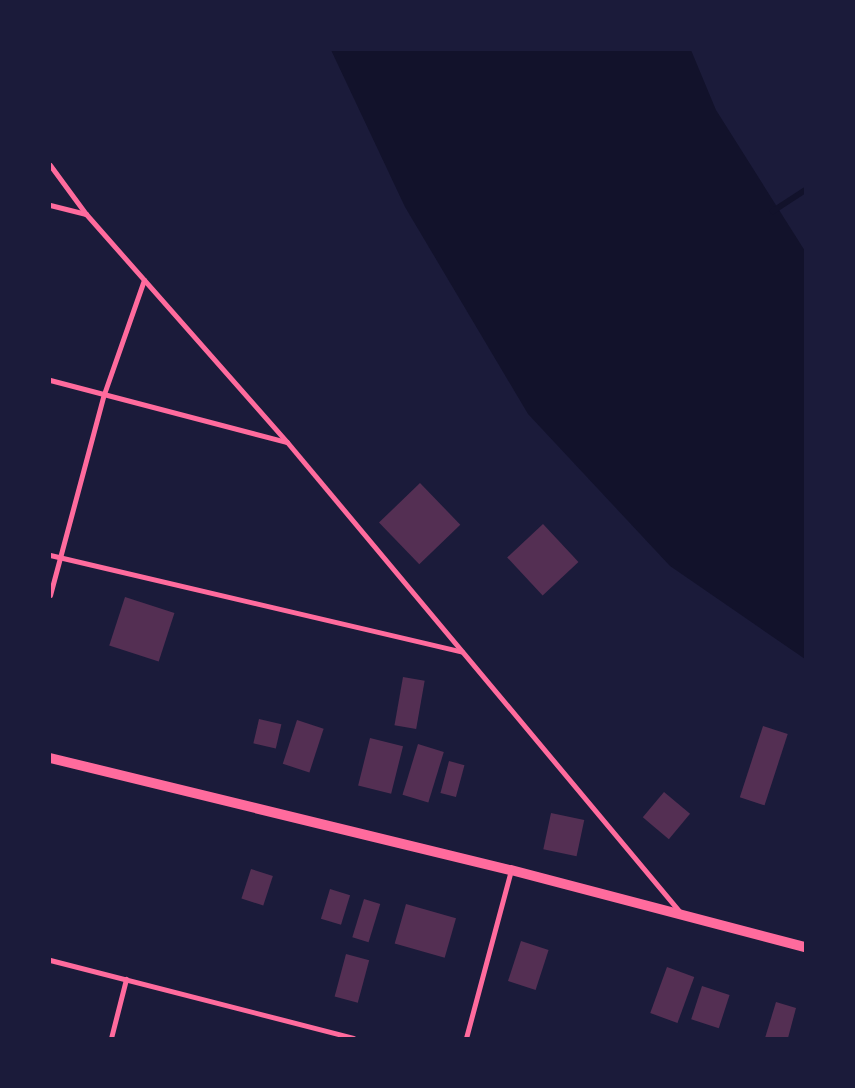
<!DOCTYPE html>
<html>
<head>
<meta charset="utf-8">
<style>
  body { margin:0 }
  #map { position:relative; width:855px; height:1088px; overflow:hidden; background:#1b1b3a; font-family:Signika,sans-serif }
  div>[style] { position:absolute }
  .water>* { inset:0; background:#12122b }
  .stream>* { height:6px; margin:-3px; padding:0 3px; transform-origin:3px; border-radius:3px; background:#12122b }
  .building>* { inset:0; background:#542f53; transform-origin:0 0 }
  .minor>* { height:5px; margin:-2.5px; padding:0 2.5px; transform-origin:2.5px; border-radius:2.5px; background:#ff6b9d }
  .secondary>* { height:10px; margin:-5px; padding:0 5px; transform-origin:5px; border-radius:5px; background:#ff6b9d }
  span { translate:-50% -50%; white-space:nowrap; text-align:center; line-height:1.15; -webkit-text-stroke:5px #1b1b3a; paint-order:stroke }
  .frame { position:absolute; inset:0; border:51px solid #1b1b3a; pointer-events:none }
</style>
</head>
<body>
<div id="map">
  <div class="water">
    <div style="clip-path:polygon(331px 50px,691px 50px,716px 110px,805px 251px,805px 659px,670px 566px,528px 414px,405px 207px)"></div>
  </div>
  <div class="stream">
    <div style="left:773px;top:211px;width:38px;rotate:-33deg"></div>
  </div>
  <div class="building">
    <div style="left:420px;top:483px;width:58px;height:57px;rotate:46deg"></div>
    <div style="left:543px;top:524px;width:52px;height:49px;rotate:47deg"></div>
    <div style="left:125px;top:597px;width:52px;height:51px;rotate:18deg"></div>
    <div style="left:403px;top:677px;width:22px;height:49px;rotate:10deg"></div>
    <div style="left:259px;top:719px;width:23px;height:25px;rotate:13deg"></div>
    <div style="left:297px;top:720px;width:28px;height:46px;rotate:18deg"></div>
    <div style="left:763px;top:726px;width:26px;height:75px;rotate:18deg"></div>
    <div style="left:370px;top:738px;width:34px;height:49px;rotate:14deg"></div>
    <div style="left:418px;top:744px;width:27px;height:53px;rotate:17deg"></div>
    <div style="left:449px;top:761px;width:16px;height:33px;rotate:15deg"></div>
    <div style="left:664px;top:792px;width:34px;height:33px;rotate:40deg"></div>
    <div style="left:551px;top:813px;width:34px;height:37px;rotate:12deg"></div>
    <div style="left:251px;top:869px;width:23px;height:31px;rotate:18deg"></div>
    <div style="left:330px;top:889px;width:21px;height:31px;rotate:17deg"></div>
    <div style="left:364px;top:899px;width:17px;height:40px;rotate:17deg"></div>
    <div style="left:406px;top:904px;width:52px;height:41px;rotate:16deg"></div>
    <div style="left:521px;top:941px;width:29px;height:42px;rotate:18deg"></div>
    <div style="left:346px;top:954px;width:24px;height:44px;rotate:15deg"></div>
    <div style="left:667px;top:967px;width:29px;height:49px;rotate:20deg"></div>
    <div style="left:702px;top:986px;width:29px;height:35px;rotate:18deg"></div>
    <div style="clip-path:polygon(776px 1002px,796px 1008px,788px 1038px,765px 1038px)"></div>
  </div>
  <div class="minor">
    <div style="left:50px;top:165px;width:61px;rotate:53.7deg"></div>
    <div style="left:86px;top:214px;width:304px;rotate:48.6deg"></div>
    <div style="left:287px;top:442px;width:613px;rotate:50.1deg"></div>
    <div style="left:50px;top:205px;width:37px;rotate:14deg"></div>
    <div style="left:50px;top:380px;width:244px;rotate:14.7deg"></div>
    <div style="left:50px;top:555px;width:423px;rotate:13.2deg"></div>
    <div style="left:50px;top:595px;width:208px;rotate:-75deg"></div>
    <div style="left:104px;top:394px;width:121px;rotate:-70.7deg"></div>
    <div style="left:50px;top:960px;width:313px;rotate:14.4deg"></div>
    <div style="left:111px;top:1038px;width:61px;rotate:-75.7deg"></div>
    <div style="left:466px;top:1038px;width:174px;rotate:-75deg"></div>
  </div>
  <div class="secondary">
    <div style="left:50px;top:758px;width:474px;rotate:13.7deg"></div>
    <div style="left:511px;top:870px;width:304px;rotate:14.7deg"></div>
  </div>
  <div class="frame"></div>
</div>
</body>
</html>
